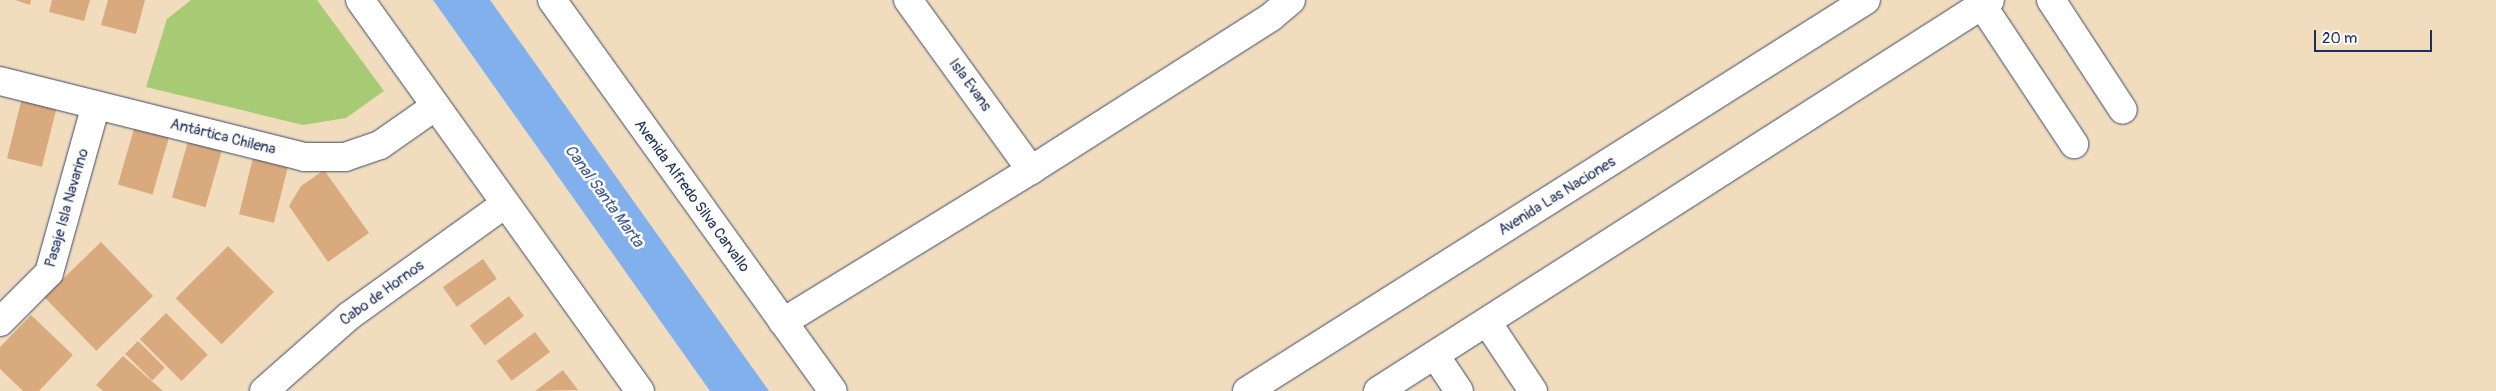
<!DOCTYPE html>
<html>
<head>
<meta charset="utf-8">
<style>
  body { margin:0 }
  #map { position:relative; width:2496px; height:391px; overflow:hidden; background:#f1ddbd; font-family:Pangolin,sans-serif }
  div>[style] { position:absolute }
  .green>* { inset:0; background:#a7ca74 }
  .water>* { inset:0; background:#82b0ec }
  .building>* { inset:0; background:#d9aa7d; transform-origin:0 0 }
  .roads { filter:drop-shadow(0 0 1px #3b496c) drop-shadow(0 0 1px #3b496c) }
  .minor>* { height:28px; margin:-14px; padding:0 14px; transform-origin:14px; border-radius:14px; background:#fff }
  span { translate:-50% -50%; white-space:nowrap; text-align:center; line-height:1.15; -webkit-text-stroke:5px #fdfcf7; paint-order:stroke }
  .street-label { font-size:15px; color:#1b2f5e }
  .water-label { font-size:16px; color:#3f5c90; font-style:italic }
  .scale { position:absolute; left:2314px; top:30px; width:118px; height:22px; box-sizing:border-box; border:2px solid #1b2f5e; border-top:0; padding-left:6px; font-size:15px; line-height:18px; white-space:nowrap; color:#1b2f5e; -webkit-text-stroke:4px #fdfcf7; paint-order:stroke }
</style>
</head>
<body>
<div id="map">
  <div class="green">
    <div style="clip-path:polygon(191px 0,317px 0,384px 91px,346px 118px,303px 125px,146px 87px,167px 19px)"></div>
  </div>
  <div class="water">
    <div style="clip-path:polygon(433px 0,490px 0,769px 391px,710px 391px)"></div>
  </div>
  <div class="building">
    <div style="clip-path:polygon(15px 0,31px 0,30px 5px)"></div>
    <div style="clip-path:polygon(52px 0,90px 0,84px 21px,49px 12px)"></div>
    <div style="clip-path:polygon(108px 0,145px 0,136px 34px,101px 25px)"></div>
    <div style="left:22px;top:98px;width:36px;height:62px;rotate:14deg"></div>
    <div style="left:135px;top:125px;width:36px;height:62px;rotate:16deg"></div>
    <div style="left:189px;top:138px;width:35px;height:62px;rotate:16deg"></div>
    <div style="left:254px;top:154px;width:36px;height:62px;rotate:14deg"></div>
    <div style="clip-path:polygon(324px 170px,369px 233px,328px 262px,289px 206px,301px 186px)"></div>
    <div style="left:101px;top:242px;width:75px;height:79px;rotate:46deg"></div>
    <div style="left:228px;top:246px;width:65px;height:74px;rotate:45deg"></div>
    <div style="left:483px;top:259px;width:24px;height:49px;rotate:55deg"></div>
    <div style="left:509px;top:296px;width:25px;height:49px;rotate:53deg"></div>
    <div style="left:166px;top:313px;width:59px;height:37px;rotate:45deg"></div>
    <div style="clip-path:polygon(31px 315px,73px 355px,39px 391px,23px 391px,0 369px,0 347px)"></div>
    <div style="left:535px;top:332px;width:25px;height:48px;rotate:53deg"></div>
    <div style="left:138px;top:341px;width:38px;height:18px;rotate:45deg"></div>
    <div style="clip-path:polygon(123px 356px,163px 391px,103px 391px,96px 385px)"></div>
    <div style="clip-path:polygon(563px 370px,578px 390px,535px 391px)"></div>
  </div>
  <div class="roads">
    <div class="minor">
      <div style="left:360px;top:0;width:481px;rotate:54.4deg"></div>
      <div style="left:552px;top:0;width:481px;rotate:54.3deg"></div>
      <div style="left:908px;top:0;width:210px;rotate:54.1deg"></div>
      <div style="left:2051px;top:0;width:131px;rotate:56.8deg"></div>
      <div style="left:1982px;top:5px;width:167px;rotate:56.5deg"></div>
      <div style="left:0;top:81px;width:313px;rotate:14deg"></div>
      <div style="left:304px;top:157px;width:41px"></div>
      <div style="left:345px;top:157px;width:37px;rotate:-19deg"></div>
      <div style="left:380px;top:145px;width:68px;rotate:-34.9deg"></div>
      <div style="left:0;top:322px;width:69px;rotate:-45deg"></div>
      <div style="left:49px;top:273px;width:174px;rotate:-74.4deg"></div>
      <div style="left:783px;top:322px;width:291px;rotate:-31.5deg"></div>
      <div style="left:1031px;top:170px;width:285px;rotate:-32.5deg"></div>
      <div style="left:1271px;top:17px;width:26px;rotate:-40deg"></div>
      <div style="left:1487px;top:322px;width:83px;rotate:56.3deg"></div>
      <div style="left:1435px;top:355px;width:43px;rotate:56.3deg"></div>
      <div style="left:264px;top:391px;width:113px;rotate:-41.4deg"></div>
      <div style="left:349px;top:316px;width:192px;rotate:-35.7deg"></div>
      <div style="left:1247px;top:391px;width:732px;rotate:-32.28deg"></div>
      <div style="left:1378px;top:391px;width:726px;rotate:-32.57deg"></div>
    </div>
  </div>
  <div class="street-label">
    <span style="left:970px;top:85px;rotate:54deg">Isla Evans</span>
    <span style="left:223px;top:137px;rotate:14deg">Antártica Chilena</span>
    <span style="left:692px;top:196px;rotate:54deg">Avenida Alfredo Silva Carvallo</span>
    <span style="left:1557px;top:196px;rotate:-32deg">Avenida Las Naciones</span>
    <span style="left:67px;top:208px;rotate:-74deg">Pasaje Isla Navarino</span>
    <span style="left:382px;top:293px;rotate:-36deg">Cabo de Hornos</span>
  </div>
  <div class="water-label">
    <span style="left:604px;top:196px;rotate:54deg">Canal Santa Marta</span>
  </div>
  <div class="scale">20 m</div>
</div>
</body>
</html>
